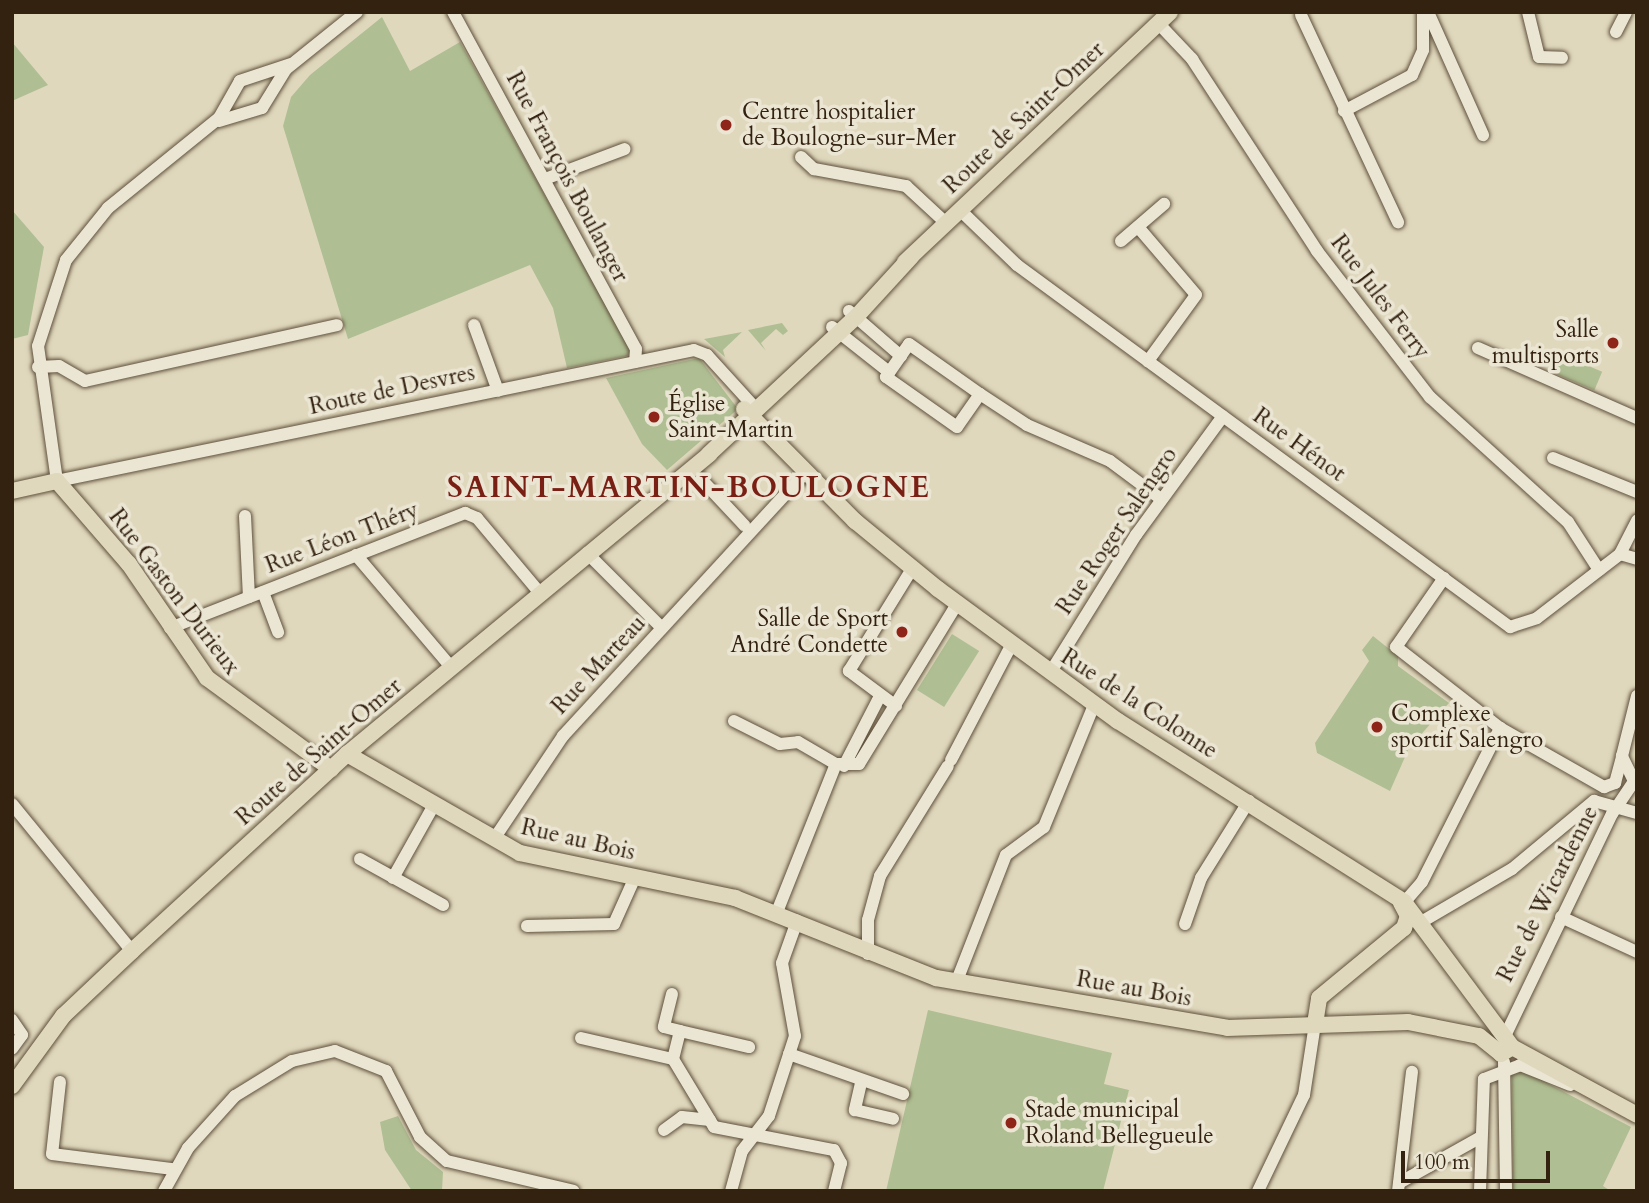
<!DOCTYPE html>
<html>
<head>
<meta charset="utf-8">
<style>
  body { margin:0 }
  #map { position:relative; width:1649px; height:1203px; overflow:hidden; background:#e0d8bd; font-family:Cardo,serif }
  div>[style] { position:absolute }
  .green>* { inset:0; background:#b0bf93; transform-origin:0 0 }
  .roads { filter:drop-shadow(0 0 2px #5f503b) drop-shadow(0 0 2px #5f503b) }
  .minor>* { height:12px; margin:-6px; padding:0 6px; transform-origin:6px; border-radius:6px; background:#ebe6d4 }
  .major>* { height:16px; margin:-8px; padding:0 8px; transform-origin:8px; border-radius:8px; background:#e0d8bd }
  .dots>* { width:19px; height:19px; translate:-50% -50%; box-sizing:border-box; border:4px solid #ebe6d4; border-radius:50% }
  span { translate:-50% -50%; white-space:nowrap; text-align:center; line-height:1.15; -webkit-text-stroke:7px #ebe6d4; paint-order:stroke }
  .poi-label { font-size:23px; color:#342210 }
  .left { translate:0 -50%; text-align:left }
  .right { translate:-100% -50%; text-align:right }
  .street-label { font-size:23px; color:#342210 }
  .district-label { font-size:30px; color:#7a1f14; font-weight:700; letter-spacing:2px }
  .frame { position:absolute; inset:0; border:14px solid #342210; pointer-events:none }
  .scale { position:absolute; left:1401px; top:1151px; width:149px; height:32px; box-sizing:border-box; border:4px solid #342210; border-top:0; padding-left:9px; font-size:21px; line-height:24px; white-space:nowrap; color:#342210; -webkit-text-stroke:5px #ebe6d4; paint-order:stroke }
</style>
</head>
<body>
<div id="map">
  <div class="green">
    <div style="clip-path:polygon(382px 17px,410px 71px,460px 42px,631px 351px,627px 356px,567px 368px,553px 308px,530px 265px,348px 339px,283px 126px,291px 97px,310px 75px)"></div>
    <div style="clip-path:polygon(12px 42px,48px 85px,12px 101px)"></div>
    <div style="clip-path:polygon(12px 210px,44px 247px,28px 335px,12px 339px)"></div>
    <div style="clip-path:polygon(782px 323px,788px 331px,783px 335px,776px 329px,761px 343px,766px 351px,748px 330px)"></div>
    <div style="clip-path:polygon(742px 332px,723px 350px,725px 357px,704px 339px)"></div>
    <div style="left:1558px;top:353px;width:48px;height:20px;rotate:23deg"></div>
    <div style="clip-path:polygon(699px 358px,738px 409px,667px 470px,642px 444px,606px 378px)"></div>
    <div style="left:952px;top:634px;width:32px;height:66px;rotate:32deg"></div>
    <div style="clip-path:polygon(1373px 636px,1398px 656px,1398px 666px,1449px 703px,1409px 748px,1390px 791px,1317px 753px,1315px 743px,1369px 661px,1362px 650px)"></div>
    <div style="clip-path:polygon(928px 1010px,1112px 1053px,1104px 1084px,1129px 1090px,1103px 1191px,886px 1191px)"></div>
    <div style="clip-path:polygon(1520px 1069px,1631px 1127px,1603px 1186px,1611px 1191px,1513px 1191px,1512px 1073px)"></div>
    <div style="clip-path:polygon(398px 1116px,416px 1150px,443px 1172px,442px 1191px,412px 1191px,385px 1150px,380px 1122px)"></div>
  </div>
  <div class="roads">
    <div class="minor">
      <div style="left:453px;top:12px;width:383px;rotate:61.5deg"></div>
      <div style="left:636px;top:349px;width:13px;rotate:94deg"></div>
      <div style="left:1428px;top:12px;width:135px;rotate:65.9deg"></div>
      <div style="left:1528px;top:12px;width:46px;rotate:76.3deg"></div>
      <div style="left:1539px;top:57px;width:23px;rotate:2deg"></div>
      <div style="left:1301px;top:15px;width:229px;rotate:64.9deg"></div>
      <div style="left:1158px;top:23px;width:50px;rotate:46.6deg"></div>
      <div style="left:1192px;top:59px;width:229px;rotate:56.9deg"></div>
      <div style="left:1317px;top:251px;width:185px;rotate:52.3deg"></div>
      <div style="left:1430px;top:397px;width:186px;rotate:42.2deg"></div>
      <div style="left:1568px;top:522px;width:57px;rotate:57.1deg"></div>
      <div style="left:1616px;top:32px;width:22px;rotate:-63deg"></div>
      <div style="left:291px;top:64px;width:54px;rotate:161.6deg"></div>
      <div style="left:240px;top:81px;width:43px;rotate:119.6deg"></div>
      <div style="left:219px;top:118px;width:143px;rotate:141deg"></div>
      <div style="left:108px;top:208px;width:67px;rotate:128.9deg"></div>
      <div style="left:66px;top:260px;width:90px;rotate:108deg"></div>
      <div style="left:38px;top:346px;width:136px;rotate:82deg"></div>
      <div style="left:57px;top:481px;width:650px;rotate:-11.62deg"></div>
      <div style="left:694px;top:350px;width:14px;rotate:21deg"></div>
      <div style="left:707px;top:355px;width:74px;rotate:47.7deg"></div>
      <div style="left:1344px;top:111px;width:77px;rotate:-27.9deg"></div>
      <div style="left:1412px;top:75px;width:27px;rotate:-66deg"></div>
      <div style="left:1423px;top:50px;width:38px;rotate:-90deg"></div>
      <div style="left:219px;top:121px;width:45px;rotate:-16.8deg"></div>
      <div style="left:262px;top:108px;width:46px;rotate:-58.4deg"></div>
      <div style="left:286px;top:69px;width:91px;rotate:-38.8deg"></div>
      <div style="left:801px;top:157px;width:18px;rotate:43deg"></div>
      <div style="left:814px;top:169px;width:94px;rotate:10.5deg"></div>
      <div style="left:906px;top:186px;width:54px;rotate:42.8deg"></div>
      <div style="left:545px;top:179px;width:85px;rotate:-20.6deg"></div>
      <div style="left:960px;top:210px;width:79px;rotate:44deg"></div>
      <div style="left:1017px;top:265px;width:612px;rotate:36.29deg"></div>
      <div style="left:1510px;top:627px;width:28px;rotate:-18deg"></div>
      <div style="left:1537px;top:618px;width:105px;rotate:-37.6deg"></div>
      <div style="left:1620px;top:554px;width:38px;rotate:-63deg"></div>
      <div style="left:1138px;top:227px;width:89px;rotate:49.5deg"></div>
      <div style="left:1196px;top:295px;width:82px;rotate:126deg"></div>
      <div style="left:1121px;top:241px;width:57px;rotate:-40.7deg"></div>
      <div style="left:849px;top:311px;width:69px;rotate:40.9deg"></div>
      <div style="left:474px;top:325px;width:70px;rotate:70deg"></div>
      <div style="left:832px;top:327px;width:73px;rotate:38.3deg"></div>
      <div style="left:909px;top:344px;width:87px;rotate:35.2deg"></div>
      <div style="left:980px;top:394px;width:40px;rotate:124.9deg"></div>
      <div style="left:957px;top:427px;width:87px;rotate:-144.8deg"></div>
      <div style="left:886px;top:377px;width:40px;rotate:-55.1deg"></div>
      <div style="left:1478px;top:348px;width:174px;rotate:23.8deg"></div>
      <div style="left:38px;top:367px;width:21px;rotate:-3deg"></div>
      <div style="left:59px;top:366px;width:30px;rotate:30deg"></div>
      <div style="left:85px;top:381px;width:258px;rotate:-12.5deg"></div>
      <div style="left:980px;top:394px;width:56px;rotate:33.4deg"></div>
      <div style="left:1027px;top:425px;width:90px;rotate:23.4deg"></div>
      <div style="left:1110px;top:461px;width:64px;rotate:36.7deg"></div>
      <div style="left:1553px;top:458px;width:91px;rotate:22deg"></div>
      <div style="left:701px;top:479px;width:64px;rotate:46.9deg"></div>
      <div style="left:245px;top:516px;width:81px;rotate:87.2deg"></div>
      <div style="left:587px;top:553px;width:106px;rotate:45deg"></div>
      <div style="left:1620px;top:554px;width:18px;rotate:16deg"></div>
      <div style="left:356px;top:555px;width:147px;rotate:49.7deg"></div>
      <div style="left:1444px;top:578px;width:84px;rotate:124.8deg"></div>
      <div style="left:1396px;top:647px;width:132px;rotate:37.9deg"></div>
      <div style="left:1500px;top:728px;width:120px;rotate:29.6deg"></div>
      <div style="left:1604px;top:787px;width:12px;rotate:-20deg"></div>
      <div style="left:1615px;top:783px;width:28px;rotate:-75deg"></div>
      <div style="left:263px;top:592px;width:43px;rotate:69.4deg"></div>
      <div style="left:170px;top:628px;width:317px;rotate:-21.3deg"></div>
      <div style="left:465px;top:513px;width:13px;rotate:23deg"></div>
      <div style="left:477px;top:518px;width:98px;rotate:50deg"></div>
      <div style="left:1050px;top:673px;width:163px;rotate:-58.1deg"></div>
      <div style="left:1136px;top:535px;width:147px;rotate:-53.8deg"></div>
      <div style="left:896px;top:706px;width:59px;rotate:-143.3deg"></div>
      <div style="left:849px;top:671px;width:120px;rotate:-58.3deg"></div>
      <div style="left:734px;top:721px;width:51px;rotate:26.6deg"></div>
      <div style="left:780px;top:744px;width:18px;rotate:-6deg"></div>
      <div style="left:798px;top:742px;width:44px;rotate:30.1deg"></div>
      <div style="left:836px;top:764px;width:23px"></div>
      <div style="left:859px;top:764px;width:188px;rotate:-58.5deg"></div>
      <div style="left:951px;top:760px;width:131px;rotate:-62.3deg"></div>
      <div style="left:844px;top:766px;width:79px;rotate:-62.8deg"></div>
      <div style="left:1634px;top:781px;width:28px;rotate:-116deg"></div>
      <div style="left:1622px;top:756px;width:62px;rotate:-76deg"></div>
      <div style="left:12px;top:804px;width:190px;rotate:50.8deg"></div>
      <div style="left:494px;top:839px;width:124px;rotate:-56.2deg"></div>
      <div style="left:563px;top:736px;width:359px;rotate:-47.4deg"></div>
      <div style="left:360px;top:859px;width:95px;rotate:29deg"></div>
      <div style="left:393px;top:878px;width:84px;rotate:-60.7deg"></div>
      <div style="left:1402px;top:905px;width:30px;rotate:-49deg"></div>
      <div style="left:1422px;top:882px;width:173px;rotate:-63.1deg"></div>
      <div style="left:777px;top:912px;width:159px;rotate:-68.3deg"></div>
      <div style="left:1561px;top:917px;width:84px;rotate:24.7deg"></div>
      <div style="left:1423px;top:921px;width:103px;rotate:-30.3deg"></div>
      <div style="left:1512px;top:869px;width:107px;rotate:-39.7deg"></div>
      <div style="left:1594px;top:801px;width:45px;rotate:15.6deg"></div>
      <div style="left:1185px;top:924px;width:49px;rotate:-70.8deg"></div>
      <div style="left:1201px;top:878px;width:91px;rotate:-58.1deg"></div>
      <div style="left:527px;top:926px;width:87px;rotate:-1.3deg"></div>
      <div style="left:614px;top:924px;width:51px;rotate:-65.9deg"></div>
      <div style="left:868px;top:954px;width:34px;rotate:-90deg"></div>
      <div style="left:868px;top:920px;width:46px;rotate:-74.7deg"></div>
      <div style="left:880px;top:876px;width:129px;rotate:-58.3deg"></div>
      <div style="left:956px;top:983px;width:137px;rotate:-68.7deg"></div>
      <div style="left:1006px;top:855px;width:47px;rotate:-36.4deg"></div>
      <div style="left:1044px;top:827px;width:132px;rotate:-67.7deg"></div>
      <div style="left:672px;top:994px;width:34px;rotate:104deg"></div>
      <div style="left:664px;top:1027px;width:16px;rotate:14deg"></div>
      <div style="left:680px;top:1031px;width:29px;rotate:104deg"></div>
      <div style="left:12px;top:1020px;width:18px;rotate:56deg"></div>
      <div style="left:22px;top:1035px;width:17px;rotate:126deg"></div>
      <div style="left:680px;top:1031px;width:71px;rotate:13.1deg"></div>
      <div style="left:1506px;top:1034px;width:244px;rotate:-64.3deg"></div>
      <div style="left:1612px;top:814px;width:45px;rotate:-56deg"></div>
      <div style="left:581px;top:1038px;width:94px;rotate:12.9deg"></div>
      <div style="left:673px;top:1059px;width:79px;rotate:58.9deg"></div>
      <div style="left:714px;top:1127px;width:122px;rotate:10.9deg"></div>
      <div style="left:834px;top:1150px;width:15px;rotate:62deg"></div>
      <div style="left:841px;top:1163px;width:29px;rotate:104deg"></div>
      <div style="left:789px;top:1054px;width:121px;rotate:19.3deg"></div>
      <div style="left:1504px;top:1062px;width:129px;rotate:89.1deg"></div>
      <div style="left:60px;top:1082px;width:72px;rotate:96.3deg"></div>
      <div style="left:52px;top:1154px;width:122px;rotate:7.1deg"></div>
      <div style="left:861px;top:1083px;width:28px;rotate:103deg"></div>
      <div style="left:855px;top:1110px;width:39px;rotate:13deg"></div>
      <div style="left:664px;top:1130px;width:22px;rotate:-36deg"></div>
      <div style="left:682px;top:1117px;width:28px;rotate:6deg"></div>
      <div style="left:1399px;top:1183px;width:94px;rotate:-29.3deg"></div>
      <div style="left:164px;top:1191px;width:49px;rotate:-60.8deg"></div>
      <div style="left:188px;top:1148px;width:70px;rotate:-47.9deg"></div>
      <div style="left:235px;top:1096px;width:67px;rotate:-31.6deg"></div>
      <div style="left:292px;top:1061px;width:44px;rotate:-13.1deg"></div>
      <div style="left:335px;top:1051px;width:55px;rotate:21.4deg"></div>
      <div style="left:386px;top:1071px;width:74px;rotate:62.7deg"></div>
      <div style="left:420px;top:1137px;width:36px;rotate:42deg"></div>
      <div style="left:447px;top:1161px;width:130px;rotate:13.3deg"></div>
      <div style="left:731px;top:1191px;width:41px;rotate:-74.6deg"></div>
      <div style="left:742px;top:1151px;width:44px;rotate:-52.4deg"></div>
      <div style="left:769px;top:1116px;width:84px;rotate:-72deg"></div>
      <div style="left:795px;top:1036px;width:74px;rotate:-100.1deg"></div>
      <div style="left:782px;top:963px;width:45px;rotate:-70.3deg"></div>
      <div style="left:1258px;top:1191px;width:106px;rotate:-64.4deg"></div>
      <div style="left:1304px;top:1095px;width:72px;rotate:-81.2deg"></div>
      <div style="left:1398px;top:1191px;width:120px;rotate:-83.3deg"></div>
      <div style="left:1480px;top:1191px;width:112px;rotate:-88deg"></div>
      <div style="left:1484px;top:1079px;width:39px;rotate:-21deg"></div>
      <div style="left:1520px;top:1065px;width:54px;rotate:21.8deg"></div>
    </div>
    <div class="major">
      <div style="left:905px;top:262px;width:364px;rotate:-43.3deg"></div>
      <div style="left:744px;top:409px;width:158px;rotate:45.3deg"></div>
      <div style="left:855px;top:521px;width:107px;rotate:39.3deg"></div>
      <div style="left:938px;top:589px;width:223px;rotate:36.3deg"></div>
      <div style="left:1118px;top:721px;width:338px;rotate:32.3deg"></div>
      <div style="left:1404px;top:902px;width:181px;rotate:53.3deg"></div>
      <div style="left:12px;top:491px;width:46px;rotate:-12.5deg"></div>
      <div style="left:57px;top:481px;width:110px;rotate:49.1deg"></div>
      <div style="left:129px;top:564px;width:138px;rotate:55.6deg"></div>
      <div style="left:207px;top:678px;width:154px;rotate:36.3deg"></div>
      <div style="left:347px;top:754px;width:199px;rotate:29.8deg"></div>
      <div style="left:520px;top:853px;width:220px;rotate:11.8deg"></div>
      <div style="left:735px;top:898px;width:216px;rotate:21.7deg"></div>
      <div style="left:936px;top:978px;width:295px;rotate:9.7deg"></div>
      <div style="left:1227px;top:1028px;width:181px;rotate:-1.9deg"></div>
      <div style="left:1408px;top:1022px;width:72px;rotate:11.2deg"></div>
      <div style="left:1479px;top:1036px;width:28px;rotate:39deg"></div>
      <div style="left:1501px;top:1054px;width:13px;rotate:-32deg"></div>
      <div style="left:1315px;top:1024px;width:26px;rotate:-81deg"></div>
      <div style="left:1319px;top:998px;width:110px;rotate:-39.5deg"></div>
      <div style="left:1404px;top:928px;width:13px;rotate:-72deg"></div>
      <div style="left:1408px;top:916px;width:15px;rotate:-118deg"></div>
      <div style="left:1512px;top:1047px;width:142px;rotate:28.5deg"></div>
      <div style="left:12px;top:1086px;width:87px;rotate:-53.9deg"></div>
      <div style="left:63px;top:1016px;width:95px;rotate:-43.3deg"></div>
      <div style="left:132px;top:951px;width:292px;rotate:-42.5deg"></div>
      <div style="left:347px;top:754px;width:470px;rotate:-39.6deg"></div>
      <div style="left:709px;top:454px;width:201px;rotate:-43deg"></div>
      <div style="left:856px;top:317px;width:81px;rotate:-47.5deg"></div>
    </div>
  </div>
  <div class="dots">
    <div style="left:726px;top:125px;background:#8f2418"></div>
    <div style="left:1613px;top:343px;background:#8f2418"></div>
    <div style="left:654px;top:417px;background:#8f2418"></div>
    <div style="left:902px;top:632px;background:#8f2418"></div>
    <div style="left:1377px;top:727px;background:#8f2418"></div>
    <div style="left:1011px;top:1123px;background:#8f2418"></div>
  </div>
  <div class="poi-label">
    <span class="left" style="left:742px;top:125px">Centre hospitalier<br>de Boulogne-sur-Mer</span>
    <span class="right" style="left:1599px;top:343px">Salle<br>multisports</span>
    <span class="left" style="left:668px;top:417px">Église<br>Saint-Martin</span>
    <span class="right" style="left:888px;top:632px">Salle de Sport<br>André Condette</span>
    <span class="left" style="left:1391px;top:727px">Complexe<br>sportif Salengro</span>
    <span class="left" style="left:1025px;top:1123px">Stade municipal<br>Roland Bellegueule</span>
  </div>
  <div class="street-label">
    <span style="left:1024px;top:118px;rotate:-43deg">Route de Saint-Omer</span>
    <span style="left:567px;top:177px;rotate:62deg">Rue François Boulanger</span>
    <span style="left:1380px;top:297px;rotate:53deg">Rue Jules Ferry</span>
    <span style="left:392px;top:390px;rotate:-12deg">Route de Desvres</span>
    <span style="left:1299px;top:445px;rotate:36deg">Rue Hénot</span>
    <span style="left:1117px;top:531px;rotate:-56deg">Rue Roger Salengro</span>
    <span style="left:342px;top:538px;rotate:-21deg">Rue Léon Théry</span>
    <span style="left:174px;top:592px;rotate:53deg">Rue Gaston Durieux</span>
    <span style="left:599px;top:665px;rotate:-47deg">Rue Marteau</span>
    <span style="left:1139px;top:704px;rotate:33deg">Rue de la Colonne</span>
    <span style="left:319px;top:752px;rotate:-41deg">Route de Saint-Omer</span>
    <span style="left:578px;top:840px;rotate:13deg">Rue au Bois</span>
    <span style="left:1548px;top:894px;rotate:-63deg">Rue de Wicardenne</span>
    <span style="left:1134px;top:989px;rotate:10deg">Rue au Bois</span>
  </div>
  <div class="district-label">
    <span style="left:689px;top:488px">SAINT-MARTIN-BOULOGNE</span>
  </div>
  <div class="frame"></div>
  <div class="scale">100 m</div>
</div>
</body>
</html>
